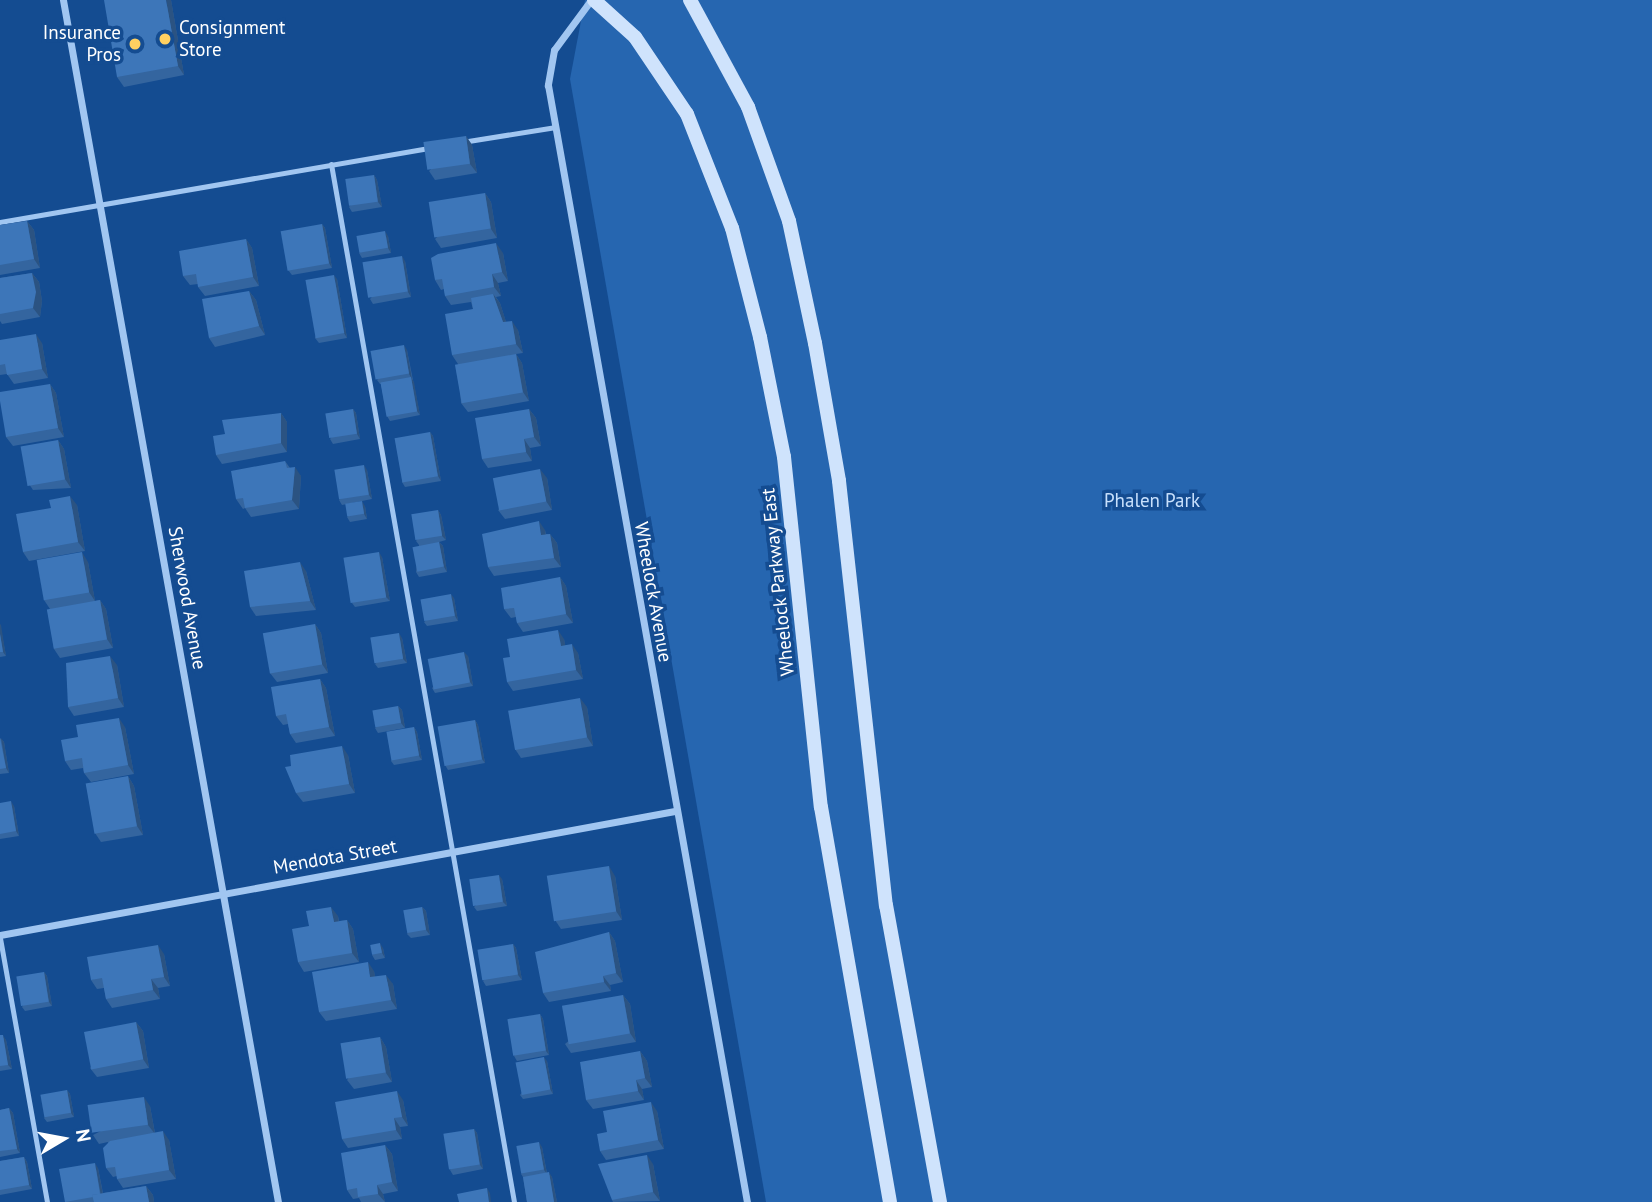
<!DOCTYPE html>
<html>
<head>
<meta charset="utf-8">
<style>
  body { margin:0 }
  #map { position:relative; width:1652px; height:1202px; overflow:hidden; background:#144c91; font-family:"PT Sans",sans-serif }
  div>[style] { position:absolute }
  .green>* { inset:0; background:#2666b0 }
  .lane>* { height:5px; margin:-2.5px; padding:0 2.5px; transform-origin:2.5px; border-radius:2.5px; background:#a1c6f1 }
  .street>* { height:7px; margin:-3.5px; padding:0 3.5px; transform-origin:3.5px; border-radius:3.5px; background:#a1c6f1 }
  .secondary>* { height:14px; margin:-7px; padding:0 7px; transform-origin:7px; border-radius:7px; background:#cfe3fc }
  .wall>* { inset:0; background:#34659f }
  .shaded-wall>* { inset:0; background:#2b5382 }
  .building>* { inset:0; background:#3d76b9; transform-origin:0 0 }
  .dots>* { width:19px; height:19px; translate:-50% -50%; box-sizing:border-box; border:4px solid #144c91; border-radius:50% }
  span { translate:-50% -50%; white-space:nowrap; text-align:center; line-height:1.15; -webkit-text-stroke:7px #144c91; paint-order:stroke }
  .poi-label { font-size:19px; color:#fff }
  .left { translate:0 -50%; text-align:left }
  .right { translate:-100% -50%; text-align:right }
  .park-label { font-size:19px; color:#c8e0fc }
  .street-label { font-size:19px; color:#fff }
  .north { position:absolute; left:28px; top:1104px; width:70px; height:70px; -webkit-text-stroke:5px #144c91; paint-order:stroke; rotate:80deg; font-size:19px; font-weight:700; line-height:28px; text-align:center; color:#fff }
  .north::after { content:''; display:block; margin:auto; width:24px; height:32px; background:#fff; clip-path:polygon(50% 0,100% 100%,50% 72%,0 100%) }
</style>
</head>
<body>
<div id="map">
  <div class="green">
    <div style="clip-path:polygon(585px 0,1652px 0,1652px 1202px,766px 1202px,570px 79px)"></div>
  </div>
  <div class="lane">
    <div style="left:462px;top:142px;width:95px;rotate:-9.1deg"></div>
    <div style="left:331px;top:164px;width:1054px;rotate:80deg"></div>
    <div style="left:0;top:222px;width:438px;rotate:-9.8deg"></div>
    <div style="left:0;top:938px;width:268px;rotate:79.9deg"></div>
  </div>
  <div class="street">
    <div style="left:63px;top:0;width:1221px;rotate:79.86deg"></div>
    <div style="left:591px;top:0;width:62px;rotate:126.5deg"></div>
    <div style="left:554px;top:50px;width:36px;rotate:100deg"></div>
    <div style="left:548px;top:85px;width:1135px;rotate:79.9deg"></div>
    <div style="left:0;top:935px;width:686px;rotate:-10.41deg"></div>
  </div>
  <div class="secondary">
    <div style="left:594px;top:0;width:55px;rotate:42.1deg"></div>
    <div style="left:635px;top:37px;width:93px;rotate:56deg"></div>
    <div style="left:687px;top:114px;width:123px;rotate:68.5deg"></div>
    <div style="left:732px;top:228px;width:113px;rotate:75.6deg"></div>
    <div style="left:760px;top:337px;width:122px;rotate:78.7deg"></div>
    <div style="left:784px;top:457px;width:352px;rotate:84deg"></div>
    <div style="left:821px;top:807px;width:401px;rotate:80.1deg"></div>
    <div style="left:690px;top:0;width:122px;rotate:61.5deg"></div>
    <div style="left:748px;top:107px;width:121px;rotate:70.2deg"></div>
    <div style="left:789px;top:221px;width:125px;rotate:78deg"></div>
    <div style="left:815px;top:343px;width:140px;rotate:80.1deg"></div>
    <div style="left:839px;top:481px;width:427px;rotate:83.7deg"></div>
    <div style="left:886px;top:905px;width:302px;rotate:79.7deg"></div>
  </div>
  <div class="wall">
    <div style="clip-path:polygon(171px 0,184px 75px,124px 87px,117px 77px)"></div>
    <div style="clip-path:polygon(466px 136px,472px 145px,477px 173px,435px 180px,429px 171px)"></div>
    <div style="clip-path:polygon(374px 175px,377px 180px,382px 207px,352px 212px,349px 207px)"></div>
    <div style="clip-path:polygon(485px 193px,491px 202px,497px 238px,441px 248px,435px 239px)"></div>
    <div style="clip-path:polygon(27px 221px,34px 230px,40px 268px,0 275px,0 225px)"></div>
    <div style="clip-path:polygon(322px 224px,325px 228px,332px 268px,292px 275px,288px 270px)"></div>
    <div style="clip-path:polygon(388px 236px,391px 253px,362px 258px,359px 253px)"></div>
    <div style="clip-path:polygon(246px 239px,252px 248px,259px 286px,205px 296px,198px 287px,198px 284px,190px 285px,183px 276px)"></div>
    <div style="clip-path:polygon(503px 253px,508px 281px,498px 283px,501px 296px,496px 297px,500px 303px,506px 322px,518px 330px,523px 353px,516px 354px,522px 363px,529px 401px,468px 412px,461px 403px,458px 364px,452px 355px,473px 309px,471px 302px,451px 305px,445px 296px,444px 289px,441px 290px,435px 280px)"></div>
    <div style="clip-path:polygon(405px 261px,411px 297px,373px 304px,370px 299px)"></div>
    <div style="clip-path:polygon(32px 273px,39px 282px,42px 301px,40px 317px,2px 324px,0 321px,0 278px)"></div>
    <div style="clip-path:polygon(337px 279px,347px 338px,319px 343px,315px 338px)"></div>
    <div style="clip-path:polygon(249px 291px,256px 300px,265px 335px,215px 347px,209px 338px)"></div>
    <div style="clip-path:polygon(0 340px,42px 343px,48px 378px,14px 384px,7px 374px,0 375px)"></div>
    <div style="clip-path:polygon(407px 350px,420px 415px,390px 421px,387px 416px,381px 384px,380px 384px,377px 380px)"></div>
    <div style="clip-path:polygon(50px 384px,56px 393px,64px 437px,13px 446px,6px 437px)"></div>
    <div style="clip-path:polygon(353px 409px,356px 413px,360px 439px,333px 444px,330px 439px)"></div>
    <div style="clip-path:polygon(529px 409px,536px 418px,541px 446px,530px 448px,532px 461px,488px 468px,482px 459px)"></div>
    <div style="clip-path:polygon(281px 413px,287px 422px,287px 452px,222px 464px,216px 455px,225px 434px)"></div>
    <div style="clip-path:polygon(430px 432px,433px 436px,441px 481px,405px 487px,402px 482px)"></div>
    <div style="clip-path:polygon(58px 440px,64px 449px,71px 488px,33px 490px,27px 481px)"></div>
    <div style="clip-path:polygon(285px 461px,290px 468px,301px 476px,299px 509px,251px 517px,245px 508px,243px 509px,236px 499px)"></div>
    <div style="clip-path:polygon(367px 470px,372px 499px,342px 505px,339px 500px)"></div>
    <div style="clip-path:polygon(547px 478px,552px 510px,505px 519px,498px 510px)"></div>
    <div style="clip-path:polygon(77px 505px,85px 551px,29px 561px,23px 552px)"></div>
    <div style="clip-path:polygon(365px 506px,367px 519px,350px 522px,347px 517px)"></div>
    <div style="clip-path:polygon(438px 510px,441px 515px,446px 540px,439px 542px,443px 546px,447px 572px,419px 577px,416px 572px,419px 545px,416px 541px)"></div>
    <div style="clip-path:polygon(545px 530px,546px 534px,550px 534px,557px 543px,561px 567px,494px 576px,488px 567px)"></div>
    <div style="clip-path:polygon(382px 557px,390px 601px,355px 607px,352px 603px)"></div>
    <div style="clip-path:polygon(88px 562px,95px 601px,100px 600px,106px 609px,113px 648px,60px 658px,54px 649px,50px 609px,44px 600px)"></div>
    <div style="clip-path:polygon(306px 571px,316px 610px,256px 616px,250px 607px)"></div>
    <div style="clip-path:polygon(560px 577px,566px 586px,573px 623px,523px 632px,517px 623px,516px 617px,511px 618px,504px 609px)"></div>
    <div style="clip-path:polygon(454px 598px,458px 621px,427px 626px,424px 622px)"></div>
    <div style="clip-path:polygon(0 624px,6px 656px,0 657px)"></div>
    <div style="clip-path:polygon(315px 624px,321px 633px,328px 673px,277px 682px,270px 673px)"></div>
    <div style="clip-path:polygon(402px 638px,407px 663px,378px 668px,375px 664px)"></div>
    <div style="clip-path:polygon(564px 639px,565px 645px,578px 653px,583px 679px,513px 691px,507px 682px,510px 657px)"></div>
    <div style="clip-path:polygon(468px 656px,473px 686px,435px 693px,432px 688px)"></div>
    <div style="clip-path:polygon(117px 665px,124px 707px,74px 716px,68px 707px)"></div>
    <div style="clip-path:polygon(320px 679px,326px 688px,335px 736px,296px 743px,290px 734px,288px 724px,283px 725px,276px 716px)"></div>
    <div style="clip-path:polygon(398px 706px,402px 710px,405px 728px,378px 733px,375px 728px)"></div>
    <div style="clip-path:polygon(587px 707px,593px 746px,521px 758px,515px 749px)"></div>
    <div style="clip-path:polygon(475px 720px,478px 725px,485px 763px,448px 770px,445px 765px)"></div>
    <div style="clip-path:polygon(125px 727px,134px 774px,91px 782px,84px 773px,83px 768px,71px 770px,65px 761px,78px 737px)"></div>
    <div style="clip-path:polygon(414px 727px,417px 732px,422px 760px,394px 765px,391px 761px)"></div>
    <div style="clip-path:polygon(0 738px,4px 742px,9px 773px,0 774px)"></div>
    <div style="clip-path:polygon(348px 755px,355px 793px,303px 802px,296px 793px,291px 766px)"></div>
    <div style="clip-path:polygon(128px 776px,134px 786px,143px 835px,101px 842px,95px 833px)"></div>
    <div style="clip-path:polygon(0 803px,14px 806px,19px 836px,0 839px)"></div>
    <div style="clip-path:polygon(615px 876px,622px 920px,561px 929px,555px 920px)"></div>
    <div style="clip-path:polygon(502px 879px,507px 906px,477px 911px,474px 907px)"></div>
    <div style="clip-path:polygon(422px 907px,426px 911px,430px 935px,411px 938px,407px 934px)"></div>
    <div style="clip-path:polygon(338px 916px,339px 921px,347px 920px,353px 929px,359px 962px,304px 972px,298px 962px,309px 926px)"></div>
    <div style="clip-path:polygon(609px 932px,615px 941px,623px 982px,610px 985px,611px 991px,549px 1002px,543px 993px)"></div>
    <div style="clip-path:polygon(513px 944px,516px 948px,522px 980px,486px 986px,483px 981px)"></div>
    <div style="clip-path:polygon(383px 948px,385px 958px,375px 960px,372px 955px)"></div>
    <div style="clip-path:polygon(164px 954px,170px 986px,158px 988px,160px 999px,112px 1008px,106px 999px,104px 988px,97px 989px,91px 980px)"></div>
    <div style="clip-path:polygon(374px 971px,375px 977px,393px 984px,397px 1009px,326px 1021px,319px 1012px)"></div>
    <div style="clip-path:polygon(44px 972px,47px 976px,52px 1006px,25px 1011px,22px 1007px)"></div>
    <div style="clip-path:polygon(623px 995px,630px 1004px,636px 1042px,571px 1053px,565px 1044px)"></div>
    <div style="clip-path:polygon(540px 1014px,543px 1019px,549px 1055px,517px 1061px,514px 1056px)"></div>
    <div style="clip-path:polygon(136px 1022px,143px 1031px,149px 1068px,97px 1077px,90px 1068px)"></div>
    <div style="clip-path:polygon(0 1035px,6px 1040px,12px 1069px,0 1071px)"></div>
    <div style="clip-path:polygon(380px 1037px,386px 1047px,392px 1082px,354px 1089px,347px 1080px)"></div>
    <div style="clip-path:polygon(640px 1051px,647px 1061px,652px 1087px,642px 1089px,644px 1100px,593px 1109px,586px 1100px)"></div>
    <div style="clip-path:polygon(547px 1061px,553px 1094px,523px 1099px,520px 1095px)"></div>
    <div style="clip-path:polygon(67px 1090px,70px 1094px,74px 1117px,47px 1122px,44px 1118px)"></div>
    <div style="clip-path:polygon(403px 1100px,408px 1126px,400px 1127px,402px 1139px,348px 1148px,342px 1139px)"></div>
    <div style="clip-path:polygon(150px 1106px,155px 1133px,169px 1140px,176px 1179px,123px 1188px,117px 1179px,117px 1176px,113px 1177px,106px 1168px,108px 1142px,99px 1144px,93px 1135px)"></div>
    <div style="clip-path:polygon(9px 1108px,13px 1113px,20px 1153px,0 1157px,0 1110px)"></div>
    <div style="clip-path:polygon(657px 1111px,664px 1149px,606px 1160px,600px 1151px,607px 1132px)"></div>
    <div style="clip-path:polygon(474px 1129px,477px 1133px,483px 1169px,453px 1175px,450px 1170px)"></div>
    <div style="clip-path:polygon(385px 1145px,392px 1154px,398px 1191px,383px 1194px,385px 1202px,361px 1202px,359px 1198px,353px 1199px,347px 1190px)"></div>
    <div style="clip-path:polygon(542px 1147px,547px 1173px,552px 1177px,557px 1202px,527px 1202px,523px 1177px,521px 1174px)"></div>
    <div style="clip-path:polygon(24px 1157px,27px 1162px,32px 1189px,0 1195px,0 1161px)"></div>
    <div style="clip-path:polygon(653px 1164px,660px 1201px,613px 1202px,612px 1200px)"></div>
    <div style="clip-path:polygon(98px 1168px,103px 1193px,146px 1186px,153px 1195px,154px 1202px,65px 1202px)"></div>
  </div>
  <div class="shaded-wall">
    <div style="clip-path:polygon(166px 0,171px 0,184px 75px,178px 66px)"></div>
    <div style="clip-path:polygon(466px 136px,472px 145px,477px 173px,470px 164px)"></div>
    <div style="clip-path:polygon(374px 175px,377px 180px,382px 207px,378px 202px)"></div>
    <div style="clip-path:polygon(485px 193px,491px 202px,497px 238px,491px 229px)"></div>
    <div style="clip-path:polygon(27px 221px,34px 230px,40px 268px,34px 259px)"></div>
    <div style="clip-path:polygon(322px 224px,325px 228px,332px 268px,329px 263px)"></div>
    <div style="clip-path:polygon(385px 231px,388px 236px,391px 253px,388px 248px)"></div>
    <div style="clip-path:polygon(246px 239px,252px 248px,259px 286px,253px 277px)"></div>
    <div style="clip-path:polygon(496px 243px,503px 253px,508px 281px,502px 272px)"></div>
    <div style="clip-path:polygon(402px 256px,405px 261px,411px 297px,408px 292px)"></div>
    <div style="clip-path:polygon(32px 273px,39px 282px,42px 301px,40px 317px,33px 308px)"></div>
    <div style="clip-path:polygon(492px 274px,498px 283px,501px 296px,494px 287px)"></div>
    <div style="clip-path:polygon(334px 275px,337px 279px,347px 338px,344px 333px)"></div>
    <div style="clip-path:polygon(249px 291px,256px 300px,265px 335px,259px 326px)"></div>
    <div style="clip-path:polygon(493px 294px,500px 303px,509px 331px,503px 322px)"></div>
    <div style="clip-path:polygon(512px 321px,518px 330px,523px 353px,516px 344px)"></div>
    <div style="clip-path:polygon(36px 334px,42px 343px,48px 378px,42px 369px)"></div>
    <div style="clip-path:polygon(404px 345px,407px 350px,412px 379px,409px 374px)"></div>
    <div style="clip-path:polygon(516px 354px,522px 363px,529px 401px,523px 392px)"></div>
    <div style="clip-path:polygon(411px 377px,414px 382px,420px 415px,417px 411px)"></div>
    <div style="clip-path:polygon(50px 384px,56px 393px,64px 437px,58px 428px)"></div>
    <div style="clip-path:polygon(353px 409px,356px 413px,360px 439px,357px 434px)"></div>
    <div style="clip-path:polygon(529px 409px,536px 418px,541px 446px,534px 437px)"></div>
    <div style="clip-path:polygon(281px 413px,287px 422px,287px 452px,281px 443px)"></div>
    <div style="clip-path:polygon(430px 432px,433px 436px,441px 481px,438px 476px)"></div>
    <div style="clip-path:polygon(524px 439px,530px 448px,532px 461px,526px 452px)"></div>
    <div style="clip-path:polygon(58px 440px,64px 449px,71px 488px,65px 479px)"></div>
    <div style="clip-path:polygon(364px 465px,367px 470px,372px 499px,369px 495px)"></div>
    <div style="clip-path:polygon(295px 467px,301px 476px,299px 509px,292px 500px)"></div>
    <div style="clip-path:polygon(540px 469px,547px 478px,552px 510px,546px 501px)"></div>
    <div style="clip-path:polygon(70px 496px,77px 505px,85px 551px,78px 542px)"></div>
    <div style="clip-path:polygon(362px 501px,365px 506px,367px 519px,364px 514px)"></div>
    <div style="clip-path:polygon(438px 510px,441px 515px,446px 540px,442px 536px)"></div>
    <div style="clip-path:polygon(539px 521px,545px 530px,547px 544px,541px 535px)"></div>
    <div style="clip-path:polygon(550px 534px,557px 543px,561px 567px,554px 558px)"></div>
    <div style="clip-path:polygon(439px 542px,443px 546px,447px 572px,444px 567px)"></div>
    <div style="clip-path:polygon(82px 552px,88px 562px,95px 601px,89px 592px)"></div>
    <div style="clip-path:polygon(379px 552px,382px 557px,390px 601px,386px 597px)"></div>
    <div style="clip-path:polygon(300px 562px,306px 571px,316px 610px,310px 601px)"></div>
    <div style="clip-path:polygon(560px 577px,566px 586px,573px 623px,566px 614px)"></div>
    <div style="clip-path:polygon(451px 594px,454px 598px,458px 621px,455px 616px)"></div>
    <div style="clip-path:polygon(100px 600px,106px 609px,113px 648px,107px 639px)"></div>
    <div style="clip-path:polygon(0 624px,1px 625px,6px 656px,3px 652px,0 634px)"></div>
    <div style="clip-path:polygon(315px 624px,321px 633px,328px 673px,322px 664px)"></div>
    <div style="clip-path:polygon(558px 630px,564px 639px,567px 655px,561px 646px)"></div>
    <div style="clip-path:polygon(399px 633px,402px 638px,407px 663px,403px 659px)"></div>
    <div style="clip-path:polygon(572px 644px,578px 653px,583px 679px,576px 670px)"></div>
    <div style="clip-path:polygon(464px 652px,468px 656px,473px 686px,470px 682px)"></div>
    <div style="clip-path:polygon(110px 656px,117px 665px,124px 707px,118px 698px)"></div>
    <div style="clip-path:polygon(320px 679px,326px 688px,335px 736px,329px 727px)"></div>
    <div style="clip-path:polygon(580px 698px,587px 707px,593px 746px,587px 737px)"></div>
    <div style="clip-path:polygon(398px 706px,402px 710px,405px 728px,401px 723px)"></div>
    <div style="clip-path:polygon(119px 718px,125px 727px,134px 774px,128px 765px)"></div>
    <div style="clip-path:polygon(475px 720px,478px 725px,485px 763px,482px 759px)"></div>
    <div style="clip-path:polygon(414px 727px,417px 732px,422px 760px,419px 756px)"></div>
    <div style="clip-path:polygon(1px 738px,4px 742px,9px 773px,6px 768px)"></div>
    <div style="clip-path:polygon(342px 746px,348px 755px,355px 793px,349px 784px)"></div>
    <div style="clip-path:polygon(128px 776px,134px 786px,143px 835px,137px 826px)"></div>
    <div style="clip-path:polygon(11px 801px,14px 806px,19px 836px,16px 831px)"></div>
    <div style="clip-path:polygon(609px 866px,615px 876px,622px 920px,616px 911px)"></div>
    <div style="clip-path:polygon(499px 875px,502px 879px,507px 906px,503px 902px)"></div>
    <div style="clip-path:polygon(331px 907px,338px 916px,340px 931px,334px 922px)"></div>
    <div style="clip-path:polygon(422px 907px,426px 911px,430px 935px,426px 930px)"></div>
    <div style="clip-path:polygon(347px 920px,353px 929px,359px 962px,352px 953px)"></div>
    <div style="clip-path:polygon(609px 932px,615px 941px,623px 982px,616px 973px)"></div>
    <div style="clip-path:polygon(380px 943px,383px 948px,385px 958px,382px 953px)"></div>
    <div style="clip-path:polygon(513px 944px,516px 948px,522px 980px,518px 975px)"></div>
    <div style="clip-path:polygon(158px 945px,164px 954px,170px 986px,164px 977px)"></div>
    <div style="clip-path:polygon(368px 962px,374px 971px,377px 986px,370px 977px)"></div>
    <div style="clip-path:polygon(44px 972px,47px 976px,52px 1006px,49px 1002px)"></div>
    <div style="clip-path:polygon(386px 975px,393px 984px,397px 1009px,391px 1000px)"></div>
    <div style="clip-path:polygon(603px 976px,610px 985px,611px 991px,604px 982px)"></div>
    <div style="clip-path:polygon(151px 979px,158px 988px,160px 999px,153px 990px)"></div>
    <div style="clip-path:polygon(623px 995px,630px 1004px,636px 1042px,630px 1033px)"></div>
    <div style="clip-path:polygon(540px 1014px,543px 1019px,549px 1055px,546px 1051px)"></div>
    <div style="clip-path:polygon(136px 1022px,143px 1031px,149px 1068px,143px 1059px)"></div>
    <div style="clip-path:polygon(3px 1035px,6px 1040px,12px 1069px,8px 1065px)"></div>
    <div style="clip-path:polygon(380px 1037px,386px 1047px,392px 1082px,386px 1073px)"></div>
    <div style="clip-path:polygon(640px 1051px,647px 1061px,652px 1087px,645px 1078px)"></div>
    <div style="clip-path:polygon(544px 1057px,547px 1061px,553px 1094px,550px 1089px)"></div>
    <div style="clip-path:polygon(636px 1080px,642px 1089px,644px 1100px,638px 1091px)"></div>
    <div style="clip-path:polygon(67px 1090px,70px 1094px,74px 1117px,71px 1113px)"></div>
    <div style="clip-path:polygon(397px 1091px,403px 1100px,408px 1126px,402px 1117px)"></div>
    <div style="clip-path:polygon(144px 1097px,150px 1106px,155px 1134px,148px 1125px)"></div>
    <div style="clip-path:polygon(651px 1102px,657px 1111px,664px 1149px,658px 1140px)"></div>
    <div style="clip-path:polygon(9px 1108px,13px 1113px,20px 1153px,17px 1149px)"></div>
    <div style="clip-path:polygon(394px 1118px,400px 1127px,402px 1139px,396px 1130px)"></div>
    <div style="clip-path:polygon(474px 1129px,477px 1133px,483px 1169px,480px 1165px)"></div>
    <div style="clip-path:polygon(163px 1131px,169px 1140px,176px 1179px,169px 1170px)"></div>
    <div style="clip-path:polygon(539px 1142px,542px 1147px,547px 1174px,544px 1170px)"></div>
    <div style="clip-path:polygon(385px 1145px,392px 1154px,398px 1191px,392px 1182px)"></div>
    <div style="clip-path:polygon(647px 1155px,653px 1164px,660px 1201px,653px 1192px)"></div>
    <div style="clip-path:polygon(24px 1157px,27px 1162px,32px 1189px,29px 1185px)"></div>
    <div style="clip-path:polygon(95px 1163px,98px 1168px,104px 1200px,101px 1196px)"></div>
    <div style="clip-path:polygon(549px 1172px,552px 1177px,557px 1202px,554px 1202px)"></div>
    <div style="clip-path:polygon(377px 1185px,383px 1194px,385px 1202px,378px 1194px)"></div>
    <div style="clip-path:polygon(146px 1186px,153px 1195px,154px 1202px,149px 1202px)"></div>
    <div style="clip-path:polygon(487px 1188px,490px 1193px,491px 1202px,489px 1202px)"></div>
  </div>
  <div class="building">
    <div style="clip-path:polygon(104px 0,166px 0,178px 66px,117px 77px)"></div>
    <div style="left:466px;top:136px;width:28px;height:43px;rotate:82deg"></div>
    <div style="left:374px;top:175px;width:27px;height:29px;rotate:82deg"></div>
    <div style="left:485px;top:193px;width:36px;height:57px;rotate:81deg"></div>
    <div style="clip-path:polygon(27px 221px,34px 259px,0 265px,0 225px)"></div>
    <div style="left:322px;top:224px;width:40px;height:42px;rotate:80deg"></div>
    <div style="left:385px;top:231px;width:17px;height:29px;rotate:80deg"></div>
    <div style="clip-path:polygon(246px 239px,253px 277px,198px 287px,196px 274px,183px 276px,179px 251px)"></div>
    <div style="clip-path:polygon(496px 243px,502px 272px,492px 274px,494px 287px,445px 296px,442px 279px,435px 280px,431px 258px,438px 254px)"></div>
    <div style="left:402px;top:256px;width:36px;height:40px;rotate:81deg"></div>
    <div style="clip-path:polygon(32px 273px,36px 292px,33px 308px,0 314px,0 278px)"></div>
    <div style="left:334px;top:275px;width:59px;height:29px;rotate:80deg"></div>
    <div style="clip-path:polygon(249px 291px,259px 326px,209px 338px,202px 299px)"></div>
    <div style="clip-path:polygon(493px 294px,503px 322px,512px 321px,516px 344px,452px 355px,445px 314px,473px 309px,471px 298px)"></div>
    <div style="clip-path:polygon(36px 334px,42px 369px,7px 375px,5px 364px,0 365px,0 340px)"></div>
    <div style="left:404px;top:345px;width:29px;height:34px;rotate:80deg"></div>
    <div style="left:516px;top:354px;width:39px;height:62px;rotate:80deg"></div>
    <div style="left:411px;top:377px;width:35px;height:31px;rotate:80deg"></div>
    <div style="clip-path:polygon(50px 384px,58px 428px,6px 437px,0 401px,0 392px)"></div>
    <div style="left:353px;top:409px;width:25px;height:28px;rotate:81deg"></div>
    <div style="clip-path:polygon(529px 409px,534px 437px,524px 439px,526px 452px,482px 459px,475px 418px)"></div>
    <div style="clip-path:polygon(281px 413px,281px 443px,216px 455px,213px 436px,225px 434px,222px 420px)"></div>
    <div style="left:430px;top:432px;width:45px;height:36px;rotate:80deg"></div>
    <div style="left:58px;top:440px;width:40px;height:38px;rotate:80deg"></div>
    <div style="clip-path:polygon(285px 461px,287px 468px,295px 467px,292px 500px,245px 508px,243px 498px,236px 499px,231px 471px)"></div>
    <div style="left:364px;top:465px;width:30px;height:30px;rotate:81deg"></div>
    <div style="left:540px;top:469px;width:33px;height:48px;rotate:79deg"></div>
    <div style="clip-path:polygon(70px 496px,78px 542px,23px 552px,16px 514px,51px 508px,49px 500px)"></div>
    <div style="left:362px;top:501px;width:13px;height:17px;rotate:81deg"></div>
    <div style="left:438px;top:510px;width:26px;height:27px;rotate:81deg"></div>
    <div style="clip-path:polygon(539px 521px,541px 535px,550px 534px,554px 558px,488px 567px,482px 534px)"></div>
    <div style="left:439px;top:542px;width:25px;height:27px;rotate:79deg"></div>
    <div style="left:82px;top:552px;width:41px;height:46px;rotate:80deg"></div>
    <div style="left:379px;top:552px;width:46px;height:36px;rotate:81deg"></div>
    <div style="clip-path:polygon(300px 562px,310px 601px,250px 607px,244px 571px)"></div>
    <div style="clip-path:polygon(560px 577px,566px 614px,517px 623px,514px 608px,504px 609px,501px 588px)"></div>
    <div style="left:451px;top:594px;width:22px;height:31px;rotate:80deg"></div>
    <div style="left:100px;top:600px;width:40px;height:54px;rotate:80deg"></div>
    <div style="left:315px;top:624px;width:41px;height:53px;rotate:80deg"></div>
    <div style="clip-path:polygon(558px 630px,561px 646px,572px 644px,576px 670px,507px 682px,503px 658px,510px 657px,507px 639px)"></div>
    <div style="left:399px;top:633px;width:26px;height:29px;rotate:81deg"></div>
    <div style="clip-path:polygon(0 634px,3px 652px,0 652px)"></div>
    <div style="left:464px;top:652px;width:31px;height:37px;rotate:79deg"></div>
    <div style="clip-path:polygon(110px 656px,118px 698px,68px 707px,66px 663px)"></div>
    <div style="clip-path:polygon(320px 679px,329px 727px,290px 734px,286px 714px,276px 716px,271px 687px)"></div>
    <div style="left:580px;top:698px;width:40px;height:73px;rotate:80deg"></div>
    <div style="left:398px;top:706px;width:17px;height:26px;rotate:80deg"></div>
    <div style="clip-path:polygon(119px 718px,128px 765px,84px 773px,82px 758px,65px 761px,61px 740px,78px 737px,76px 725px)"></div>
    <div style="left:475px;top:720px;width:40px;height:38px;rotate:80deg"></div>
    <div style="left:414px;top:727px;width:29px;height:28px;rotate:80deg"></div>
    <div style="clip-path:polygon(0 738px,6px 768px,0 769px)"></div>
    <div style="clip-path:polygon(342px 746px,349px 784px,296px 793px,285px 767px,291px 766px,290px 755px)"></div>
    <div style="left:128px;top:776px;width:51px;height:43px;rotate:80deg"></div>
    <div style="clip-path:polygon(11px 801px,16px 831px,0 834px,0 803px)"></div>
    <div style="left:609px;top:866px;width:46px;height:63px;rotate:81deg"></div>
    <div style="left:499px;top:875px;width:27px;height:30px;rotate:82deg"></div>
    <div style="clip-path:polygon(331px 907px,334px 922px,347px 920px,352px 953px,298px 962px,292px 929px,309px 926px,306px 911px)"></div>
    <div style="left:422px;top:907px;width:23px;height:19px;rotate:80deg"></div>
    <div style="clip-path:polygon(609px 932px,616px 973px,603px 976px,604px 982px,543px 993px,535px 952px)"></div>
    <div style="left:380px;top:943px;width:10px;height:10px;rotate:79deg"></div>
    <div style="left:513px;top:944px;width:31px;height:36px;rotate:81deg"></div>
    <div style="clip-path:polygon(158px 945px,164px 977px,151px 979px,153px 990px,106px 999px,102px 978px,91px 980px,87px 957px)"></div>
    <div style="clip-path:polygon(368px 962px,370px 977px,386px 975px,391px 1000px,319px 1012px,312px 972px)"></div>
    <div style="left:44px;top:972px;width:30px;height:28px;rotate:81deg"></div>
    <div style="left:623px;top:995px;width:39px;height:62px;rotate:80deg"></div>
    <div style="left:540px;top:1014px;width:37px;height:33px;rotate:81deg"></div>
    <div style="left:136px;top:1022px;width:38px;height:53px;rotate:79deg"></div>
    <div style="clip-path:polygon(0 1035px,3px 1035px,8px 1065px,0 1066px)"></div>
    <div style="left:380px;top:1037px;width:36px;height:40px;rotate:81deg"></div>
    <div style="clip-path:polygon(640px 1051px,645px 1078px,636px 1080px,638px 1091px,586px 1100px,580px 1062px)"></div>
    <div style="left:544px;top:1057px;width:33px;height:29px;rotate:79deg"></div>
    <div style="left:67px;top:1090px;width:23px;height:27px;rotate:80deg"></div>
    <div style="clip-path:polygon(397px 1091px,402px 1117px,394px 1118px,396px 1130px,342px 1139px,335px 1102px)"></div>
    <div style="left:144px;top:1097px;width:28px;height:57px;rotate:82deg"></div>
    <div style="clip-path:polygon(651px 1102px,658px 1140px,600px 1151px,597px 1134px,607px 1132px,603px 1111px)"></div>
    <div style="clip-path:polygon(9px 1108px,17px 1149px,0 1151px,0 1110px)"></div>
    <div style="left:474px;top:1129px;width:36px;height:31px;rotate:81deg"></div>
    <div style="clip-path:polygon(163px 1131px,169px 1170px,117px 1179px,115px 1167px,106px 1168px,103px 1148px,110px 1141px)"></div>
    <div style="left:539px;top:1142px;width:28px;height:23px;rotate:80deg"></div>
    <div style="clip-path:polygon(385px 1145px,392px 1182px,377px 1185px,378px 1194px,358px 1197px,357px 1188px,347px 1190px,341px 1153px)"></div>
    <div style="clip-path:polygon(647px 1155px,653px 1192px,612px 1200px,598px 1164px)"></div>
    <div style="clip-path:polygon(24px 1157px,29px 1185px,0 1190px,0 1161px)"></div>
    <div style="clip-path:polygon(95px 1163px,100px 1194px,92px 1195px,93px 1197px,65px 1202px,59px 1169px)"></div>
    <div style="clip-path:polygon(549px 1172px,554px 1202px,527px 1202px,523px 1177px)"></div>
    <div style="clip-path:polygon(146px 1186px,149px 1202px,94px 1202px,92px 1195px)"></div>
    <div style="clip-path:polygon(487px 1188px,489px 1202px,459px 1202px,457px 1194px)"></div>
  </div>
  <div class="dots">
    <div style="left:165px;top:39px;background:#ffd061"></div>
    <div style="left:135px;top:44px;background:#ffd061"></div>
  </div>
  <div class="poi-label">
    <span class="left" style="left:179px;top:39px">Consignment<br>Store</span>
    <span class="right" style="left:121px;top:44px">Insurance<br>Pros</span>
  </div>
  <div class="park-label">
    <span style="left:1152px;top:501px">Phalen Park</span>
  </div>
  <div class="street-label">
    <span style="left:778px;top:582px;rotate:-96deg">Wheelock Parkway East</span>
    <span style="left:653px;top:592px;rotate:80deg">Wheelock Avenue</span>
    <span style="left:187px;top:598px;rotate:80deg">Sherwood Avenue</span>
    <span style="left:335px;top:857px;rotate:-10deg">Mendota Street</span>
  </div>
  <div class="north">N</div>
</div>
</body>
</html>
